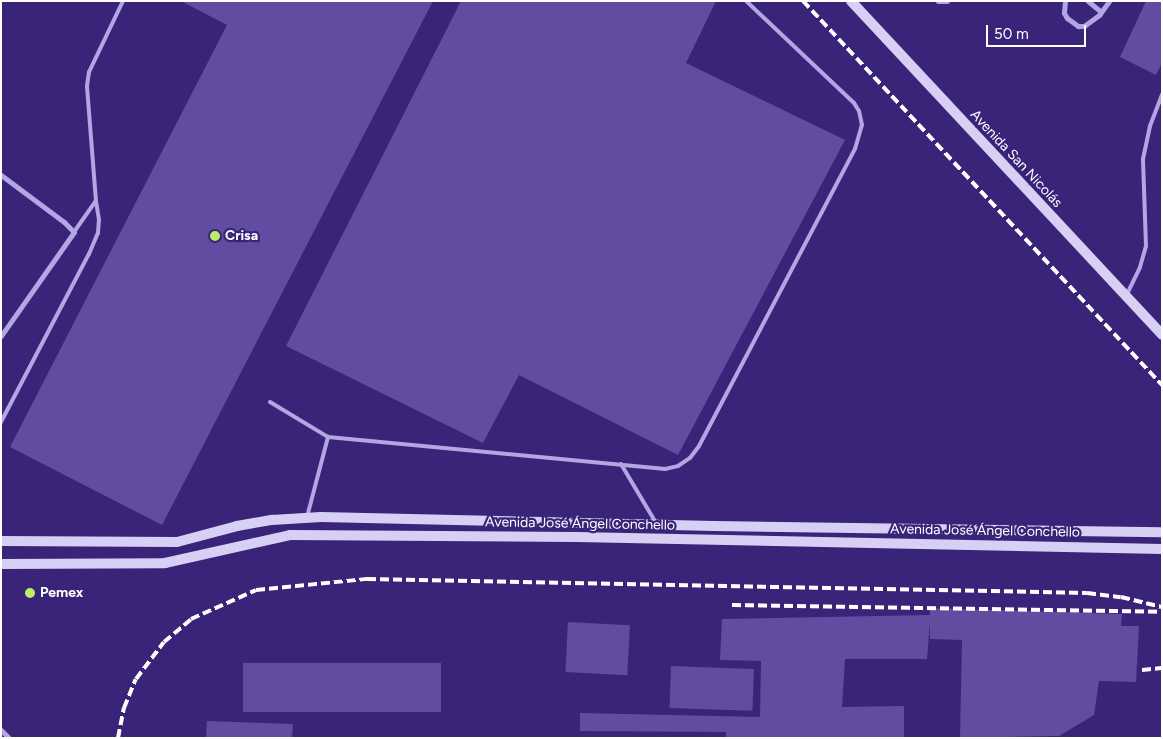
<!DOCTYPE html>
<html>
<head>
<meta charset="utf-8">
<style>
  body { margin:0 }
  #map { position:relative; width:1163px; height:739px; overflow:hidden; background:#392479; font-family:Figtree,sans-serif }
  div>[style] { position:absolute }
  .building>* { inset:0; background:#614ca2; transform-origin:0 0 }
  .lane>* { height:4px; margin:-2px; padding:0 2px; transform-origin:2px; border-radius:2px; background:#b4a6e4 }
  .street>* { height:5px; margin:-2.5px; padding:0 2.5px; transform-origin:2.5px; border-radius:2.5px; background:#b4a6e4 }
  .secondary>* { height:10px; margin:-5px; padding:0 5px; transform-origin:5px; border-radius:5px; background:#d8cff4 }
  .rail>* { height:4px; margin-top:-2px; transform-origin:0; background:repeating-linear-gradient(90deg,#fff 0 9px,transparent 0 13px) }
  .dots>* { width:14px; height:14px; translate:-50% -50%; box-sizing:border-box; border:2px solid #392479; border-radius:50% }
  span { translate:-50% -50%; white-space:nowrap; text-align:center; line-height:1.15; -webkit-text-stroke:4.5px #392479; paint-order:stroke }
  .street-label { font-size:14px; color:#fff }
  .poi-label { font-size:14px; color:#fff; font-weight:700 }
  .left { translate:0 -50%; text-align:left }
  .frame { position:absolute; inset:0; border:2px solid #fff; pointer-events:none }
  .scale { position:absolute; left:986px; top:25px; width:100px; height:22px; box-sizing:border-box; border:2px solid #fff; border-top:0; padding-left:6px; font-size:15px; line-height:18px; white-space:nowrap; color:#fff; -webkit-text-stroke:4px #392479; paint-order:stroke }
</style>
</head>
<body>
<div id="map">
  <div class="building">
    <div style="clip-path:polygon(181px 1px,433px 1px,162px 525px,10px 447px,227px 25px)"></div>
    <div style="clip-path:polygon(461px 1px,716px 1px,686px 63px,845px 140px,678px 455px,519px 375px,483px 443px,286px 346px)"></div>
    <div style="clip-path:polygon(1146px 1px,1162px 1px,1162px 63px,1156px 75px,1120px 57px)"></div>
    <div style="clip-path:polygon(930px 608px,1122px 614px,1121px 626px,1139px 626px,1136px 682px,1099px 681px,1094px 715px,1059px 736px,960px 738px,962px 640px,930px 639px,930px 622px,927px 659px,845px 659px,842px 707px,904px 706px,904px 738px,726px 738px,726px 732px,580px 731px,580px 713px,760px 717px,761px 661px,720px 660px,722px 619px,930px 615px)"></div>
    <div style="left:568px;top:622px;width:62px;height:50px;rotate:3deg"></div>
    <div style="left:243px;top:663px;width:198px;height:49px"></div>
    <div style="left:671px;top:666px;width:83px;height:42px;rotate:2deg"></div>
    <div style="clip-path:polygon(207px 721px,293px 724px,292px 738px,206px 738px)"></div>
  </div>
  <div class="lane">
    <div style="left:74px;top:232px;width:38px;rotate:-55deg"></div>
    <div style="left:96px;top:201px;width:115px;rotate:-94.5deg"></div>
    <div style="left:87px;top:86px;width:14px;rotate:-82deg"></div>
    <div style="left:89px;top:72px;width:79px;rotate:-64.4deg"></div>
    <div style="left:1127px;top:294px;width:30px;rotate:-64deg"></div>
    <div style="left:1140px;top:267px;width:22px;rotate:-74deg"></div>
    <div style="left:1146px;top:246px;width:87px;rotate:-92deg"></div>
    <div style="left:1143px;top:159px;width:34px;rotate:-78deg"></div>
    <div style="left:1150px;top:126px;width:34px;rotate:-69deg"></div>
    <div style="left:270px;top:402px;width:68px;rotate:31.1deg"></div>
    <div style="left:328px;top:437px;width:339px;rotate:5.4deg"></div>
    <div style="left:665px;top:469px;width:13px;rotate:-13deg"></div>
    <div style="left:678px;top:466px;width:14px;rotate:-34deg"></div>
    <div style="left:690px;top:458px;width:15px;rotate:-53deg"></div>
    <div style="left:699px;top:446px;width:335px;rotate:-62.3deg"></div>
    <div style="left:855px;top:149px;width:25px;rotate:-74deg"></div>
    <div style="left:862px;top:125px;width:14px;rotate:-102deg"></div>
    <div style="left:859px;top:111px;width:9px;rotate:-122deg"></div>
    <div style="left:854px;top:103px;width:149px;rotate:-136.6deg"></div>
    <div style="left:1px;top:422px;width:190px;rotate:-62.4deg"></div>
    <div style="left:89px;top:254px;width:23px;rotate:-67deg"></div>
    <div style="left:98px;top:233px;width:13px;rotate:-86deg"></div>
    <div style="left:99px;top:220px;width:19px;rotate:-99deg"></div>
    <div style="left:621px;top:464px;width:69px;rotate:59.3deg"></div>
    <div style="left:307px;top:517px;width:83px;rotate:-75.3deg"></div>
  </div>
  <div class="street">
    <div style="left:938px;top:1px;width:9px"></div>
    <div style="left:1065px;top:1px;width:12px;rotate:95deg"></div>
    <div style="left:1064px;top:13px;width:6px;rotate:59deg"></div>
    <div style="left:1067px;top:18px;width:14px;rotate:36deg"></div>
    <div style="left:1078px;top:26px;width:6px"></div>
    <div style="left:1084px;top:26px;width:19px;rotate:-36deg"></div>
    <div style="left:1099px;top:15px;width:17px;rotate:-54deg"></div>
    <div style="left:1088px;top:1px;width:17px;rotate:40deg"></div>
    <div style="left:1px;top:175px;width:79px;rotate:36.7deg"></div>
    <div style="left:64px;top:222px;width:14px;rotate:45deg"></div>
    <div style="left:74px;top:232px;width:127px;rotate:125.1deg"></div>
    <div style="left:1px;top:730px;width:11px;rotate:45deg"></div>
  </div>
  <div class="secondary">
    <div style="left:851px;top:1px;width:456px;rotate:47deg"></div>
    <div style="left:1px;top:541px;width:176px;rotate:0.3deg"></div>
    <div style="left:177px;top:542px;width:62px;rotate:-14.9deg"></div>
    <div style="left:237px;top:526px;width:36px;rotate:-10deg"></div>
    <div style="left:272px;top:520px;width:49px;rotate:-3.5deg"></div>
    <div style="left:321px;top:517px;width:393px;rotate:1.3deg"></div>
    <div style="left:714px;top:526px;width:448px;rotate:0.8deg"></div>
    <div style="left:1px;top:564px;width:164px;rotate:-0.3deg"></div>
    <div style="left:165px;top:563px;width:128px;rotate:-12.6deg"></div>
    <div style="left:290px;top:535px;width:287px;rotate:0.4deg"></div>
    <div style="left:577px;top:537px;width:585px;rotate:1.18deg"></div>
  </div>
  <div class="rail">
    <div style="left:803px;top:1px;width:526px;rotate:46.93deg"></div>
    <div style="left:732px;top:605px;width:430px;rotate:0.9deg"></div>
    <div style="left:1142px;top:670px;width:20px;rotate:-6deg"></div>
    <div style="left:118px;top:738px;width:31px;rotate:-79deg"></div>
    <div style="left:124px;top:708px;width:31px;rotate:-68deg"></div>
    <div style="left:136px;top:679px;width:46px;rotate:-52.9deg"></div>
    <div style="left:164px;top:642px;width:35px;rotate:-40deg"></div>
    <div style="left:191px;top:619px;width:71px;rotate:-24deg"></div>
    <div style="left:256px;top:590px;width:112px;rotate:-5.7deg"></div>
    <div style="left:367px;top:579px;width:720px;rotate:1.11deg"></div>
    <div style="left:1087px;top:593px;width:34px;rotate:7deg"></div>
    <div style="left:1121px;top:597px;width:42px;rotate:13.7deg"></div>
  </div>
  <div class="dots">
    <div style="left:215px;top:236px;background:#baee69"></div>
    <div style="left:30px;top:593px;background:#baee69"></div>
  </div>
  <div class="street-label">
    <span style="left:1016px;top:159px;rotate:47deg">Avenida San Nicolás</span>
    <span style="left:580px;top:524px;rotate:1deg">Avenida José Ángel Conchello</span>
    <span style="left:985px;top:531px;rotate:1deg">Avenida José Ángel Conchello</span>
  </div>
  <div class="poi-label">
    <span class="left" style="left:225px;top:236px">Crisa</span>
    <span class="left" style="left:40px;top:593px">Pemex</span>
  </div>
  <div class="frame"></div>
  <div class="scale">50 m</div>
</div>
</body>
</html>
